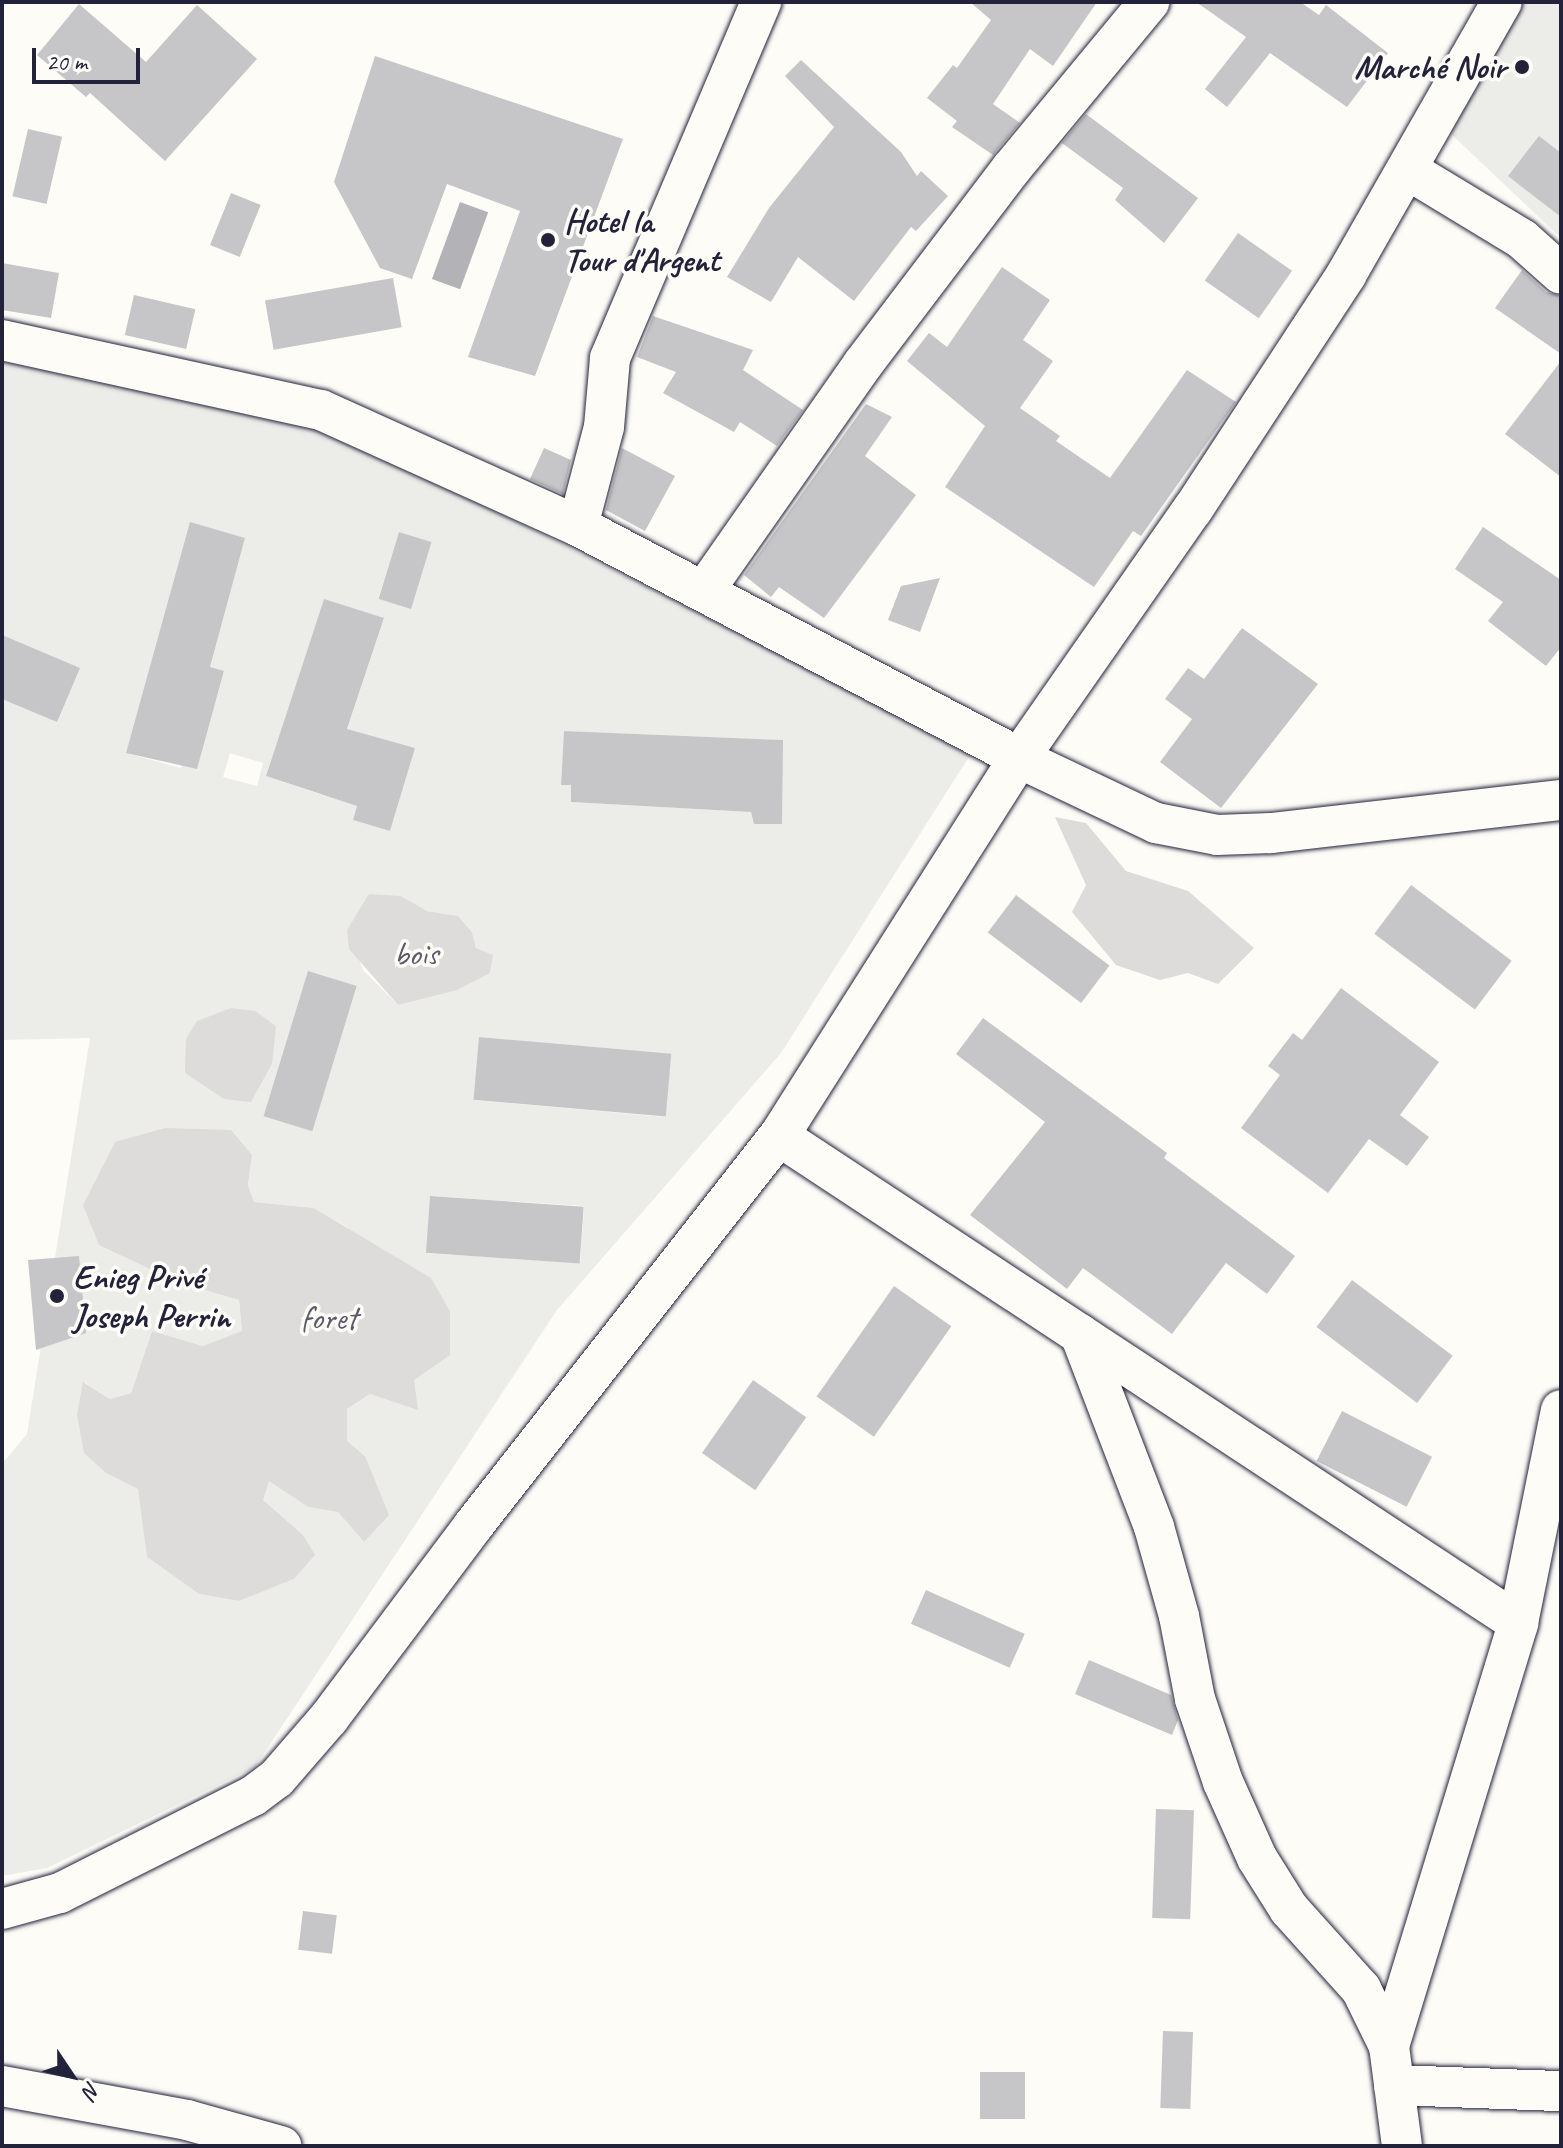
<!DOCTYPE html>
<html>
<head>
<meta charset="utf-8">
<style>
  body { margin:0 }
  #map { position:relative; width:1563px; height:2148px; overflow:hidden; background:#fdfcf7; font-family:Caveat,sans-serif }
  div>[style] { position:absolute }
  .built>* { inset:0; background:#ecece9 }
  .green>* { inset:0; background:#dddcdb }
  .water>* { inset:0; background:#b2b2b7; transform-origin:0 0 }
  .building>* { inset:0; background:#c6c6c8; transform-origin:0 0 }
  .roads { filter:drop-shadow(0 0 2px #22223b) drop-shadow(0 0 2px #22223b) }
  .street>* { height:40px; margin:-20px; padding:0 20px; transform-origin:20px; border-radius:20px; background:#fdfcf7 }
  .dots>* { width:22px; height:22px; translate:-50% -50%; box-sizing:border-box; border:4px solid #fdfcf7; border-radius:50% }
  span { translate:-50% -50%; white-space:nowrap; text-align:center; line-height:1.15; -webkit-text-stroke:7px #fdfcf7; paint-order:stroke }
  .poi-label { font-size:34px; color:#22223b; font-weight:700 }
  .right { translate:-100% -50%; text-align:right }
  .left { translate:0 -50%; text-align:left }
  .park-label { font-size:34px; color:#5a5a6b }
  .frame { position:absolute; inset:0; border:4px solid #22223b; pointer-events:none }
  .north { position:absolute; left:32px; top:2036px; width:80px; height:80px; -webkit-text-stroke:6px #fdfcf7; paint-order:stroke; rotate:125deg; font-size:22px; font-weight:700; line-height:32px; text-align:center; color:#22223b }
  .north::after { content:''; display:block; margin:auto; width:28px; height:36px; background:#22223b; clip-path:polygon(50% 0,100% 100%,50% 72%,0 100%) }
  .scale { position:absolute; left:32px; top:48px; width:108px; height:36px; box-sizing:border-box; border:4px solid #22223b; border-top:0; padding-left:10px; font-size:24px; line-height:28px; white-space:nowrap; color:#22223b; -webkit-text-stroke:6px #fdfcf7; paint-order:stroke }
</style>
</head>
<body>
<div id="map">
  <div class="built">
    <div style="clip-path:polygon(1517px 2px,1561px 2px,1561px 238px,1449px 132px)"></div>
    <div style="clip-path:polygon(evenodd,2px 358px,323px 423px,972px 752px,781px 1053px,557px 1310px,255px 1767px,47px 1868px,2px 1876px,2px 1464px,27px 1434px,90px 1038px,2px 1040px,2px 358px,191px 523px,245px 538px,210px 667px,224px 672px,215px 704px,200px 700px,181px 768px,126px 753px,191px 523px,2px 358px,399px 532px,431px 542px,410px 608px,378px 599px,399px 532px,2px 358px,324px 599px,384px 619px,325px 796px,266px 776px,324px 599px,2px 358px,564px 731px,782px 740px,782px 824px,754px 824px,751px 812px,571px 802px,571px 785px,561px 785px,564px 731px,2px 358px,377px 738px,415px 748px,390px 831px,353px 820px,377px 738px,2px 358px,230px 753px,263px 763px,257px 786px,223px 777px,230px 753px,2px 358px,401px 896px,427px 911px,458px 916px,472px 932px,476px 948px,398px 1005px,363px 970px,348px 930px,359px 917px,401px 896px,2px 358px,357px 986px,312px 1131px,264px 1116px,357px 986px,2px 358px,480px 1037px,671px 1055px,665px 1117px,474px 1100px,480px 1037px,2px 358px,252px 1155px,248px 1185px,254px 1202px,314px 1208px,347px 1227px,418px 1409px,370px 1394px,347px 1409px,347px 1441px,365px 1456px,364px 1542px,338px 1512px,308px 1507px,269px 1480px,262px 1500px,303px 1535px,294px 1579px,239px 1601px,199px 1594px,147px 1557px,139px 1489px,106px 1473px,84px 1382px,110px 1399px,131px 1393px,152px 1331px,203px 1346px,242px 1332px,239px 1300px,180px 1283px,252px 1155px,2px 358px,431px 1196px,584px 1206px,580px 1263px,427px 1253px,431px 1196px)"></div>
  </div>
  <div class="green">
    <div style="clip-path:polygon(1055px 817px,1086px 823px,1126px 871px,1188px 891px,1254px 948px,1218px 984px,1188px 973px,1160px 980px,1116px 965px,1072px 912px,1086px 885px)"></div>
    <div style="clip-path:polygon(369px 894px,401px 896px,427px 911px,458px 916px,472px 932px,476px 948px,493px 955px,490px 973px,457px 990px,398px 1005px,349px 949px,347px 930px)"></div>
    <div style="clip-path:polygon(231px 1008px,255px 1011px,276px 1026px,272px 1064px,251px 1102px,224px 1099px,185px 1073px,186px 1039px,197px 1021px)"></div>
    <div style="clip-path:polygon(165px 1128px,231px 1130px,252px 1155px,248px 1185px,254px 1202px,314px 1208px,431px 1278px,450px 1311px,450px 1355px,414px 1380px,418px 1410px,370px 1394px,347px 1409px,347px 1441px,365px 1456px,389px 1515px,364px 1542px,338px 1512px,308px 1507px,269px 1481px,263px 1500px,303px 1535px,315px 1555px,294px 1579px,239px 1601px,199px 1594px,147px 1557px,138px 1489px,106px 1473px,84px 1453px,77px 1415px,83px 1382px,110px 1399px,131px 1393px,152px 1331px,203px 1346px,242px 1331px,239px 1300px,180px 1283px,99px 1245px,83px 1205px,115px 1142px)"></div>
  </div>
  <div class="water">
    <div style="left:460px;top:202px;width:30px;height:82px;rotate:20deg"></div>
  </div>
  <div class="building">
    <div style="clip-path:polygon(970px 2px,1097px 2px,1053px 66px,1030px 49px,993px 104px,1020px 123px,993px 155px,952px 127px,957px 121px,927px 98px,953px 65px,957px 68px,991px 20px)"></div>
    <div style="clip-path:polygon(1196px 2px,1300px 2px,1319px 15px,1326px 5px,1388px 53px,1347px 107px,1270px 53px,1227px 107px,1205px 89px,1246px 37px)"></div>
    <div style="clip-path:polygon(79px 4px,146px 62px,197px 5px,257px 59px,165px 161px,90px 93px,86px 97px,37px 55px)"></div>
    <div style="clip-path:polygon(375px 56px,623px 139px,535px 376px,468px 357px,520px 211px,447px 184px,412px 279px,380px 268px,334px 182px)"></div>
    <div style="clip-path:polygon(801px 60px,901px 152px,917px 176px,921px 171px,948px 196px,916px 231px,911px 227px,854px 301px,798px 257px,771px 302px,727px 277px,769px 208px,834px 127px,785px 76px)"></div>
    <div style="clip-path:polygon(1086px 114px,1198px 198px,1164px 243px,1115px 200px,1123px 188px,1062px 143px)"></div>
    <div style="left:28px;top:129px;width:35px;height:69px;rotate:13deg"></div>
    <div style="clip-path:polygon(1539px 136px,1561px 153px,1561px 217px,1508px 176px)"></div>
    <div style="left:231px;top:193px;width:32px;height:56px;rotate:22deg"></div>
    <div style="left:1238px;top:233px;width:66px;height:58px;rotate:35deg"></div>
    <div style="clip-path:polygon(2px 263px,59px 273px,51px 318px,2px 310px)"></div>
    <div style="clip-path:polygon(1002px 267px,1050px 300px,1023px 340px,1053px 361px,1020px 408px,1060px 436px,1056px 441px,1110px 478px,1187px 370px,1236px 402px,1141px 536px,1133px 531px,1094px 587px,945px 487px,985px 426px,907px 361px,929px 333px,947px 347px)"></div>
    <div style="clip-path:polygon(1522px 270px,1546px 292px,1561px 296px,1561px 354px,1495px 308px)"></div>
    <div style="left:393px;top:278px;width:50px;height:130px;rotate:80deg"></div>
    <div style="left:134px;top:295px;width:63px;height:41px;rotate:13deg"></div>
    <div style="clip-path:polygon(653px 316px,753px 350px,743px 370px,803px 410px,777px 446px,740px 422px,734px 432px,663px 393px,676px 372px,637px 357px)"></div>
    <div style="clip-path:polygon(1561px 361px,1561px 477px,1505px 434px)"></div>
    <div style="clip-path:polygon(866px 404px,892px 417px,865px 456px,916px 495px,824px 618px,779px 587px,771px 597px,744px 575px)"></div>
    <div style="clip-path:polygon(544px 448px,571px 460px,563px 494px,530px 479px)"></div>
    <div style="clip-path:polygon(622px 448px,675px 476px,645px 531px,606px 510px)"></div>
    <div style="clip-path:polygon(190px 522px,245px 538px,210px 667px,224px 671px,197px 769px,126px 753px)"></div>
    <div style="clip-path:polygon(1483px 527px,1561px 580px,1561px 647px,1546px 666px,1488px 621px,1503px 602px,1455px 569px)"></div>
    <div style="left:399px;top:532px;width:34px;height:70px;rotate:17deg"></div>
    <div style="clip-path:polygon(940px 578px,920px 632px,888px 620px,901px 586px)"></div>
    <div style="clip-path:polygon(324px 599px,384px 618px,347px 729px,415px 748px,390px 831px,353px 820px,357px 806px,266px 776px)"></div>
    <div style="clip-path:polygon(1242px 628px,1318px 684px,1221px 808px,1160px 762px,1192px 719px,1165px 699px,1188px 668px,1204px 679px)"></div>
    <div style="clip-path:polygon(2px 635px,80px 668px,57px 722px,2px 699px)"></div>
    <div style="clip-path:polygon(564px 731px,783px 740px,782px 824px,754px 824px,751px 812px,571px 802px,571px 785px,561px 785px)"></div>
    <div style="left:1411px;top:885px;width:126px;height:61px;rotate:37deg"></div>
    <div style="left:1016px;top:895px;width:117px;height:47px;rotate:37deg"></div>
    <div style="left:308px;top:971px;width:51px;height:152px;rotate:17deg"></div>
    <div style="clip-path:polygon(1341px 988px,1439px 1062px,1400px 1115px,1429px 1137px,1407px 1166px,1369px 1139px,1328px 1193px,1241px 1128px,1280px 1075px,1268px 1066px,1293px 1033px,1302px 1040px)"></div>
    <div style="clip-path:polygon(983px 1018px,1167px 1153px,1164px 1158px,1295px 1256px,1267px 1294px,1226px 1263px,1172px 1334px,1083px 1268px,1067px 1289px,970px 1215px,1045px 1122px,956px 1054px)"></div>
    <div style="left:479px;top:1037px;width:193px;height:63px;rotate:5deg"></div>
    <div style="left:430px;top:1196px;width:154px;height:57px;rotate:4deg"></div>
    <div style="clip-path:polygon(79px 1256px,86px 1333px,36px 1350px,28px 1260px)"></div>
    <div style="left:1352px;top:1280px;width:126px;height:59px;rotate:37deg"></div>
    <div style="left:894px;top:1286px;width:70px;height:135px;rotate:35deg"></div>
    <div style="left:753px;top:1380px;width:65px;height:89px;rotate:35deg"></div>
    <div style="left:1342px;top:1411px;width:101px;height:56px;rotate:27deg"></div>
    <div style="left:926px;top:1590px;width:108px;height:37px;rotate:24deg"></div>
    <div style="clip-path:polygon(1089px 1660px,1171px 1695px,1178px 1720px,1172px 1735px,1075px 1694px)"></div>
    <div style="left:1156px;top:1809px;width:38px;height:109px;rotate:2deg"></div>
    <div style="left:303px;top:1911px;width:34px;height:39px;rotate:7deg"></div>
    <div style="left:1163px;top:2031px;width:30px;height:77px;rotate:2deg"></div>
    <div style="left:980px;top:2072px;width:45px;height:47px"></div>
  </div>
  <div class="roads">
    <div class="street">
      <div style="left:1408px;top:170px;width:133px;rotate:31.2deg"></div>
      <div style="left:1522px;top:239px;width:52px;rotate:41.9deg"></div>
      <div style="left:2px;top:340px;width:327px;rotate:12.4deg"></div>
      <div style="left:321px;top:410px;width:282px;rotate:24.3deg"></div>
      <div style="left:578px;top:526px;width:498px;rotate:27.7deg"></div>
      <div style="left:1019px;top:758px;width:152px;rotate:25.4deg"></div>
      <div style="left:1156px;top:823px;width:62px;rotate:11.1deg"></div>
      <div style="left:1217px;top:835px;width:54px;rotate:-2.1deg"></div>
      <div style="left:1271px;top:833px;width:292px;rotate:-6.5deg"></div>
      <div style="left:578px;top:526px;width:102px;rotate:-75.3deg"></div>
      <div style="left:604px;top:427px;width:69px;rotate:-85deg"></div>
      <div style="left:610px;top:358px;width:387px;rotate:-67deg"></div>
      <div style="left:704px;top:591px;width:277px;rotate:-55deg"></div>
      <div style="left:863px;top:364px;width:245px;rotate:-52.8deg"></div>
      <div style="left:1011px;top:169px;width:217px;rotate:-50.4deg"></div>
      <div style="left:779px;top:1136px;width:885px;rotate:33.38deg"></div>
      <div style="left:1080px;top:1334px;width:207px;rotate:69deg"></div>
      <div style="left:1154px;top:1527px;width:92px;rotate:74.3deg"></div>
      <div style="left:1179px;top:1616px;width:85px;rotate:79.1deg"></div>
      <div style="left:1195px;top:1699px;width:88px;rotate:71.4deg"></div>
      <div style="left:1223px;top:1782px;width:83px;rotate:65.9deg"></div>
      <div style="left:1257px;top:1858px;width:60px;rotate:57.9deg"></div>
      <div style="left:1289px;top:1909px;width:108px;rotate:48deg"></div>
      <div style="left:1361px;top:1989px;width:64px;rotate:63.8deg"></div>
      <div style="left:1389px;top:2046px;width:101px;rotate:82.6deg"></div>
      <div style="left:2px;top:1909px;width:60px;rotate:-15.4deg"></div>
      <div style="left:60px;top:1893px;width:216px;rotate:-26.7deg"></div>
      <div style="left:253px;top:1796px;width:30px;rotate:-37deg"></div>
      <div style="left:277px;top:1778px;width:79px;rotate:-49.1deg"></div>
      <div style="left:329px;top:1718px;width:240px;rotate:-53.1deg"></div>
      <div style="left:473px;top:1526px;width:496px;rotate:-51.9deg"></div>
      <div style="left:779px;top:1136px;width:448px;rotate:-57.6deg"></div>
      <div style="left:1019px;top:758px;width:304px;rotate:-55.1deg"></div>
      <div style="left:1193px;top:509px;width:280px;rotate:-56.8deg"></div>
      <div style="left:1346px;top:275px;width:314px;rotate:-60.3deg"></div>
      <div style="left:1389px;top:2046px;width:442px;rotate:-73deg"></div>
      <div style="left:1518px;top:1623px;width:217px;rotate:-78.6deg"></div>
      <div style="left:1394px;top:2085px;width:167px;rotate:2.1deg"></div>
      <div style="left:2px;top:2086px;width:188px;rotate:10.4deg"></div>
      <div style="left:187px;top:2120px;width:98px;rotate:15.5deg"></div>
    </div>
  </div>
  <div class="dots">
    <div style="left:1522px;top:67px;background:#22223b"></div>
    <div style="left:548px;top:240px;background:#22223b"></div>
    <div style="left:57px;top:1296px;background:#22223b"></div>
  </div>
  <div class="poi-label">
    <span class="right" style="left:1506px;top:67px">Marché Noir</span>
    <span class="left" style="left:564px;top:240px">Hotel la<br>Tour d'Argent</span>
    <span class="left" style="left:73px;top:1296px">Enieg Privé<br>Joseph Perrin</span>
  </div>
  <div class="park-label">
    <span style="left:416px;top:954px">bois</span>
    <span style="left:329px;top:1318px">foret</span>
  </div>
  <div class="frame"></div>
  <div class="north">N</div>
  <div class="scale">20 m</div>
</div>
</body>
</html>
